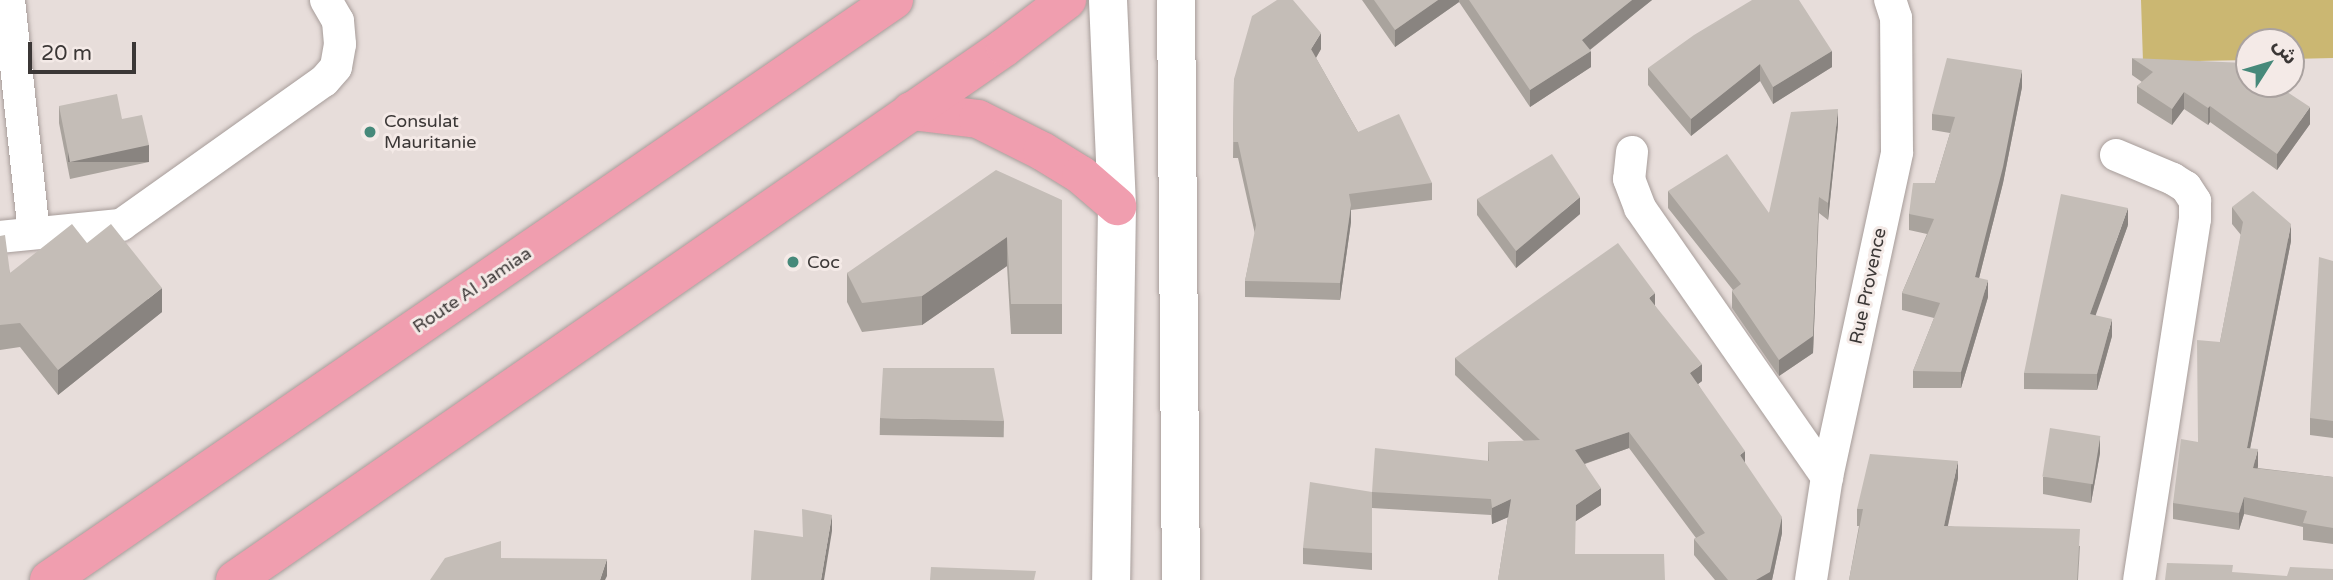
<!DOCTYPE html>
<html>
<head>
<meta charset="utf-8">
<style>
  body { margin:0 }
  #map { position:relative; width:2333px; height:580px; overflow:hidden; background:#e7ddda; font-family:"Varela Round","Noto Sans Arabic",sans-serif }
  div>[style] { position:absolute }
  .green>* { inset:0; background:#cbb772 }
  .roads { filter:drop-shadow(0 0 2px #a79d9a) drop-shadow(0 0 2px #a79d9a) }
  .minor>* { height:32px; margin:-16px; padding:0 16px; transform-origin:16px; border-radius:16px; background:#fff }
  .tertiary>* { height:38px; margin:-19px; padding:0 19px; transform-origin:19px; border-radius:19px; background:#fff }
  .primary>* { height:38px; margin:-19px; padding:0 19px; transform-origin:19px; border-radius:19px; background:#f09eaf }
  .wall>* { inset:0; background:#a9a39d; transform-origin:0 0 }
  .shaded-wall>* { inset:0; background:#898480; transform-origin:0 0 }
  .building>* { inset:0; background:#c4bdb7; transform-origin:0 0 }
  .dots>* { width:19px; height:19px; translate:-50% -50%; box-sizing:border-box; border:4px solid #f4eae7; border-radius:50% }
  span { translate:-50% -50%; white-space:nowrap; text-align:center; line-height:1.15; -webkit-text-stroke:6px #f4eae7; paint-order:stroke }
  .poi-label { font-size:18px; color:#3b3736 }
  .left { translate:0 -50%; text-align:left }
  .street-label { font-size:18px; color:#3b3736 }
  .north { position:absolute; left:2235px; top:28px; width:70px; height:70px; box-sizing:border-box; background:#f4eae7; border:2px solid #aaa2a0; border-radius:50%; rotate:53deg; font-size:19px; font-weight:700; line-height:28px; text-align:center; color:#3b3736 }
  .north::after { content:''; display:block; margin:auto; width:24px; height:32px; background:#46897a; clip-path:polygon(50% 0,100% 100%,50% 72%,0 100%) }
  .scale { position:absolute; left:28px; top:42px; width:108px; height:32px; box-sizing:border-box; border:4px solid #3b3736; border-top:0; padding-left:9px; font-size:21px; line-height:24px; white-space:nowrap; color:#3b3736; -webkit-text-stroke:5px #f4eae7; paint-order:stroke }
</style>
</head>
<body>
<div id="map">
  <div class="green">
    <div style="clip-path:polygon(2141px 0,2333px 0,2333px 58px,2291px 59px,2291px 42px,2249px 42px,2249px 60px,2143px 62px)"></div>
  </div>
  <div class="roads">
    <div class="minor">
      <div style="left:9px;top:0;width:234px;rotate:83.9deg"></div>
      <div style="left:1632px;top:152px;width:27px;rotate:96deg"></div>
      <div style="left:1629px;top:179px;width:31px;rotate:69deg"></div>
      <div style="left:1640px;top:208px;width:328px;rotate:55.2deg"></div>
      <div style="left:2116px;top:155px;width:62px;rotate:22.8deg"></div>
      <div style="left:2173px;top:179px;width:15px;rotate:32deg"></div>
      <div style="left:2186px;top:187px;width:17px;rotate:57deg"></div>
      <div style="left:2195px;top:201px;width:18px;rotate:90deg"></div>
      <div style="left:2195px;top:219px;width:365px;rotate:98.8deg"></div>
      <div style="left:0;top:237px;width:122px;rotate:-5.7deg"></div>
      <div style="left:121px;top:225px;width:249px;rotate:-35.4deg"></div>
      <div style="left:324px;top:81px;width:18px;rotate:-49deg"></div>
      <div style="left:336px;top:67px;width:23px;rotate:-80deg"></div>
      <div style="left:340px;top:44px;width:23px;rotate:-95deg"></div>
      <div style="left:338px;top:21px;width:24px;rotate:-120deg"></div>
      <div style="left:1811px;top:580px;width:104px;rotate:-81.2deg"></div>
      <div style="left:1827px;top:477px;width:332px;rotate:-77.8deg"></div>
      <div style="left:1897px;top:152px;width:134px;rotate:-90.4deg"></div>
      <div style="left:1896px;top:18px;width:19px;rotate:-108deg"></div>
    </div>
    <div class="tertiary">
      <div style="left:1108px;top:0;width:206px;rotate:87.5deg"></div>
      <div style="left:1117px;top:206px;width:374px;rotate:90.9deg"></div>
      <div style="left:1176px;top:0;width:580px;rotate:89.51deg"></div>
    </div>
    <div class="primary">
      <div style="left:911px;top:111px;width:67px;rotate:6.8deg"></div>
      <div style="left:978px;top:119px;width:72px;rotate:26.6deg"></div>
      <div style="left:1042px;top:151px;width:46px;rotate:31.6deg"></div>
      <div style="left:1081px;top:175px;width:48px;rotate:40.7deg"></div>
      <div style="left:49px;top:580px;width:1025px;rotate:-34.47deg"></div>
      <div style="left:235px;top:580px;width:936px;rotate:-34.69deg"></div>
      <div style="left:1005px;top:47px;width:78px;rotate:-37.2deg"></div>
    </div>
  </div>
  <div class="wall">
    <div style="clip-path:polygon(1362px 0,1652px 0,1590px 50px,1591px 67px,1530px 107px,1459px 2px,1395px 47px)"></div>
    <div style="clip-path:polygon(1321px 49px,1316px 58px,1358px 132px,1432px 183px,1432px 200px,1351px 210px,1351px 222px,1340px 300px,1245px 297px,1245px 281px,1255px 234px,1238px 158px,1233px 158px,1234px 79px)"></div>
    <div style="clip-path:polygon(1832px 51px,1832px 67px,1773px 104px,1760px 81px,1691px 136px,1648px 85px,1648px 68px)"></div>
    <div style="clip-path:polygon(2132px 58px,2310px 124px,2277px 170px,2210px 122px,2208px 125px,2184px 109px,2172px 125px,2137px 103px,2137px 86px,2142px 82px,2132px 75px)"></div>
    <div style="clip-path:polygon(2022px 87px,2003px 183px,1979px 278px,1988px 297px,1961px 388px,1913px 388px,1913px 371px,1934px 318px,1902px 310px,1902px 293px,1927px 234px,1909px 230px,1909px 214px,1935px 183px,1950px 133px,1932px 130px,1932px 114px)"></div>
    <div style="clip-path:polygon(59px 106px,122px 119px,149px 162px,70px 179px,59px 123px)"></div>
    <div style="clip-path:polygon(1838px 125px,1828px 220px,1819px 213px,1813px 353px,1779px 376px,1732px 308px,1732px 291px,1733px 290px,1668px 208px,1668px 191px,1769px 213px)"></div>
    <div style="clip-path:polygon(1477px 199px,1580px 214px,1516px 268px,1477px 215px)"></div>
    <div style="clip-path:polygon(1062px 200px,1062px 334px,1011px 334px,1007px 266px,922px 325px,862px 332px,847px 302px,847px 273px)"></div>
    <div style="clip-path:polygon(2232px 207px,2291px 241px,2250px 448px,2258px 466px,2258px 468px,2333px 477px,2333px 544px,2303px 540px,2303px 527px,2244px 514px,2239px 530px,2173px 519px,2173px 503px,2198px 442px,2220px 342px,2241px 235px,2232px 224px)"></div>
    <div style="clip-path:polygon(2128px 225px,2095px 315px,2112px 336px,2097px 390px,2024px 389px,2024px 373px)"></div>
    <div style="clip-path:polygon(0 236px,10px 273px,87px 243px,162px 312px,58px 395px,20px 347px,0 350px)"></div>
    <div style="clip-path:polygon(2333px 261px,2333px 438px,2310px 435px,2310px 418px)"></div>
    <div style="clip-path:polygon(1655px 306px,1702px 381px,1698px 384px,1745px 464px,1782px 533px,1772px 580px,1715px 580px,1694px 555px,1694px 539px,1696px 538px,1629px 448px,1585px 464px,1601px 505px,1576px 521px,1498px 580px,1508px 517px,1492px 524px,1491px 515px,1372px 508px,1372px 570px,1303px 564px,1303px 548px,1372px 492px,1488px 461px,1488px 442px,1524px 441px,1455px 375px,1455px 358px)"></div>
    <div style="left:880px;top:418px;width:124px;height:17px;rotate:1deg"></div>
    <div style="clip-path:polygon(2100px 453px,2091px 503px,2043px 494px,2043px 477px)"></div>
    <div style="clip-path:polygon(1958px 478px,1948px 526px,2080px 546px,2078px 580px,1849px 580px,1859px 526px,1857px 526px,1857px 509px)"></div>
  </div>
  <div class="shaded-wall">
    <div style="clip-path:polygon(1438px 0,1459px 0,1459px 2px,1395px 47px,1395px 30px)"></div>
    <div style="clip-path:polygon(1632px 0,1652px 0,1582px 56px,1582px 40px)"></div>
    <div style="clip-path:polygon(1321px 33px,1321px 49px,1311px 66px,1311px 49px)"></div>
    <div style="clip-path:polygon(1591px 51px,1591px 67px,1530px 107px,1530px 90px)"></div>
    <div style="clip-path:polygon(1832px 51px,1832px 67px,1773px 104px,1773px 87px)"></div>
    <div style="clip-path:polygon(1760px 64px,1760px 81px,1691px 136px,1691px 119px)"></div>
    <div style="clip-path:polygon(2022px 70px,2022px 87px,2003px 183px,1975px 294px,1975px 277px)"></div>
    <div style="clip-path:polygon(2184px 92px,2184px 109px,2172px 125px,2172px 109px)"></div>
    <div style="clip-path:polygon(2210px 106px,2210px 122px,2208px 125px,2208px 108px)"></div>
    <div style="clip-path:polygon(2310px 107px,2310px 124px,2277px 170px,2277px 154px)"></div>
    <div style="clip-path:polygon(1838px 109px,1838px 125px,1828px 220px,1828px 203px)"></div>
    <div style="left:149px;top:145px;width:17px;height:81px;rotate:90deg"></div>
    <div style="clip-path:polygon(1580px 197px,1580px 214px,1516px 268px,1516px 251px)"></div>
    <div style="clip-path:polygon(1819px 197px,1813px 353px,1779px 376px,1779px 360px)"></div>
    <div style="clip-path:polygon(1351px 205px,1351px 222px,1340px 300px,1340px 283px)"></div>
    <div style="clip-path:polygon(2128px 208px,2128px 225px,2090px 331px,2090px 314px)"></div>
    <div style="clip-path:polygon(2291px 224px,2291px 241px,2247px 464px,2247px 448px)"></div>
    <div style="clip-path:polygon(1007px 237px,1007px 266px,922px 325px,922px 296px)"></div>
    <div style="clip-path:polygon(1988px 280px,1988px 297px,1961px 388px,1961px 372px)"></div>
    <div style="clip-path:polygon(162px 288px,162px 312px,58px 395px,58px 370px)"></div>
    <div style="clip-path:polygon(1655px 293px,1655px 309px,1649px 298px)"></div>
    <div style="clip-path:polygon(2112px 319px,2112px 336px,2097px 390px,2097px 374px)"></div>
    <div style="clip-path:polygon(1702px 364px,1702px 381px,1690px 390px,1690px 373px)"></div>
    <div style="clip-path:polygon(1629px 432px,1629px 448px,1575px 467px,1575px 450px)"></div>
    <div style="clip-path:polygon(2100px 436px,2100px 453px,2091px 503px,2091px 487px)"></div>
    <div style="clip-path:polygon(2258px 449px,2258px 466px,2253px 484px,2253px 468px)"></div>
    <div style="clip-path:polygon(1745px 451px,1745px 468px,1740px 455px)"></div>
    <div style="clip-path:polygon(1958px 461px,1958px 478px,1944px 543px,1944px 526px)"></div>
    <div style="clip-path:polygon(1601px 488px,1601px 505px,1576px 521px,1576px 505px)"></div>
    <div style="clip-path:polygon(2244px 497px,2244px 514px,2239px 530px,2239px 513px)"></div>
    <div style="clip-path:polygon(1511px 499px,1511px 516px,1492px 524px,1492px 508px)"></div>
    <div style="clip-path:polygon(832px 515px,832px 531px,824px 580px,821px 580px)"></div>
    <div style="clip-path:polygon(1782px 517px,1782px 533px,1772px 580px,1756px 580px)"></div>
    <div style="clip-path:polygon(607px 559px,607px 576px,605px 580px,600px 580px)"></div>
  </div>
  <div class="building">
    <div style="clip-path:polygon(1277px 0,1293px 0,1321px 33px,1311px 49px,1358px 132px,1399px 114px,1432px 183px,1349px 194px,1351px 205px,1340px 283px,1245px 281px,1256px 225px,1238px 142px,1233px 142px,1234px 79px,1252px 16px)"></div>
    <div style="clip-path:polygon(1374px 0,1438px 0,1395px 30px)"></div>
    <div style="clip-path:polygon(1469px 0,1632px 0,1582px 40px,1591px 51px,1530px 90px)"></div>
    <div style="clip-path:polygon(1752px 0,1799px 0,1832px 51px,1773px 87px,1760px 64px,1691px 119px,1648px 68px,1694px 35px)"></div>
    <div style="clip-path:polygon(1947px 58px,2022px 70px,2003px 167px,1975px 277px,1988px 280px,1961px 372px,1913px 371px,1940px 303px,1902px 293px,1934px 219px,1909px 214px,1913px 183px,1935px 183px,1955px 117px,1932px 114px)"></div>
    <div style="clip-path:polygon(2132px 58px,2245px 63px,2249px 66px,2249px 84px,2275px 84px,2310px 107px,2277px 154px,2210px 106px,2208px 108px,2184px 92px,2172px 109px,2137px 86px,2153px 72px)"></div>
    <div style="clip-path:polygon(117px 94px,122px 119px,142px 115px,149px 145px,70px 162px,59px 106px)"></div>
    <div style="clip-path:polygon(1838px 109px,1828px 203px,1819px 197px,1813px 336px,1779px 360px,1732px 291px,1741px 284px,1668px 191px,1727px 154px,1769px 213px,1791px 112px)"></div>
    <div style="clip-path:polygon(1552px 154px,1580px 197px,1516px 251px,1477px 199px)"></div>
    <div style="clip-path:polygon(996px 170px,1062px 200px,1062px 304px,1011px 304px,1007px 237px,922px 296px,862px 303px,847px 273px)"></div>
    <div style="clip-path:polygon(2253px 191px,2291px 224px,2247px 448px,2258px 449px,2253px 468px,2333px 477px,2333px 528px,2303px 523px,2307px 511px,2244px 497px,2239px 513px,2173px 503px,2181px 439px,2198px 442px,2197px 340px,2220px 342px,2243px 222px,2232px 207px)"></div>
    <div style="clip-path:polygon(2061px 194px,2128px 208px,2090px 314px,2112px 319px,2097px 374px,2024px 373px)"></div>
    <div style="clip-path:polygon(72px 224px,87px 243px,111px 224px,162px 288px,58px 370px,20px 323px,0 325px,0 236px,5px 235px,10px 273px)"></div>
    <div style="clip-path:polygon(1618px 243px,1655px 293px,1649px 298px,1702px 364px,1690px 373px,1745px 451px,1740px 455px,1782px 517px,1770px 572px,1756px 580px,1728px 580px,1694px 539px,1705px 533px,1629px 432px,1575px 450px,1601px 488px,1576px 505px,1575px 554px,1664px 554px,1665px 580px,1498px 580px,1511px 499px,1492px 508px,1491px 499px,1372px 492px,1375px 448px,1489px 461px,1488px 442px,1540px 440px,1455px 358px)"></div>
    <div style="clip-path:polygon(2319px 257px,2333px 261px,2333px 421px,2310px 418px)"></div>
    <div style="clip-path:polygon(883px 368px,994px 368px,1004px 421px,880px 418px)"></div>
    <div style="left:2050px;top:428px;width:51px;height:49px;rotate:9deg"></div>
    <div style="clip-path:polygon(1870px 454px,1958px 461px,1944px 526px,2080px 529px,2077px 580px,1849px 580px,1863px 509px,1857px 509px)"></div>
    <div style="clip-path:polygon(1310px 482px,1372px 492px,1372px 553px,1303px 548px)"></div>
    <div style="clip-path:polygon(802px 509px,832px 515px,821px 580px,751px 580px,754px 530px,803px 537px)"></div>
    <div style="clip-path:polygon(501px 541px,501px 558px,607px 559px,600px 580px,430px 580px,445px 558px)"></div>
    <div style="clip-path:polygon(2167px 563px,2233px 565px,2232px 572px,2287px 576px,2290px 567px,2333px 569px,2333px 580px,2165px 580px)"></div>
    <div style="clip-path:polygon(931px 567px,1036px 571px,1034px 580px,930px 580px)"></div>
  </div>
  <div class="dots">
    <div style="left:370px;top:132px;background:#46897a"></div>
    <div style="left:793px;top:262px;background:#46897a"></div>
  </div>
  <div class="poi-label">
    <span class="left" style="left:384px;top:132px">Consulat<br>Mauritanie</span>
    <span class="left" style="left:807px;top:262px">Coc</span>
  </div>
  <div class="street-label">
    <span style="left:1868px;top:286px;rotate:-78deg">Rue Provence</span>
    <span style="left:472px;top:290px;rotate:-34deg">Route Al Jamiaa</span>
  </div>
  <div class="north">ش</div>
  <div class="scale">20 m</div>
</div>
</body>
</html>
